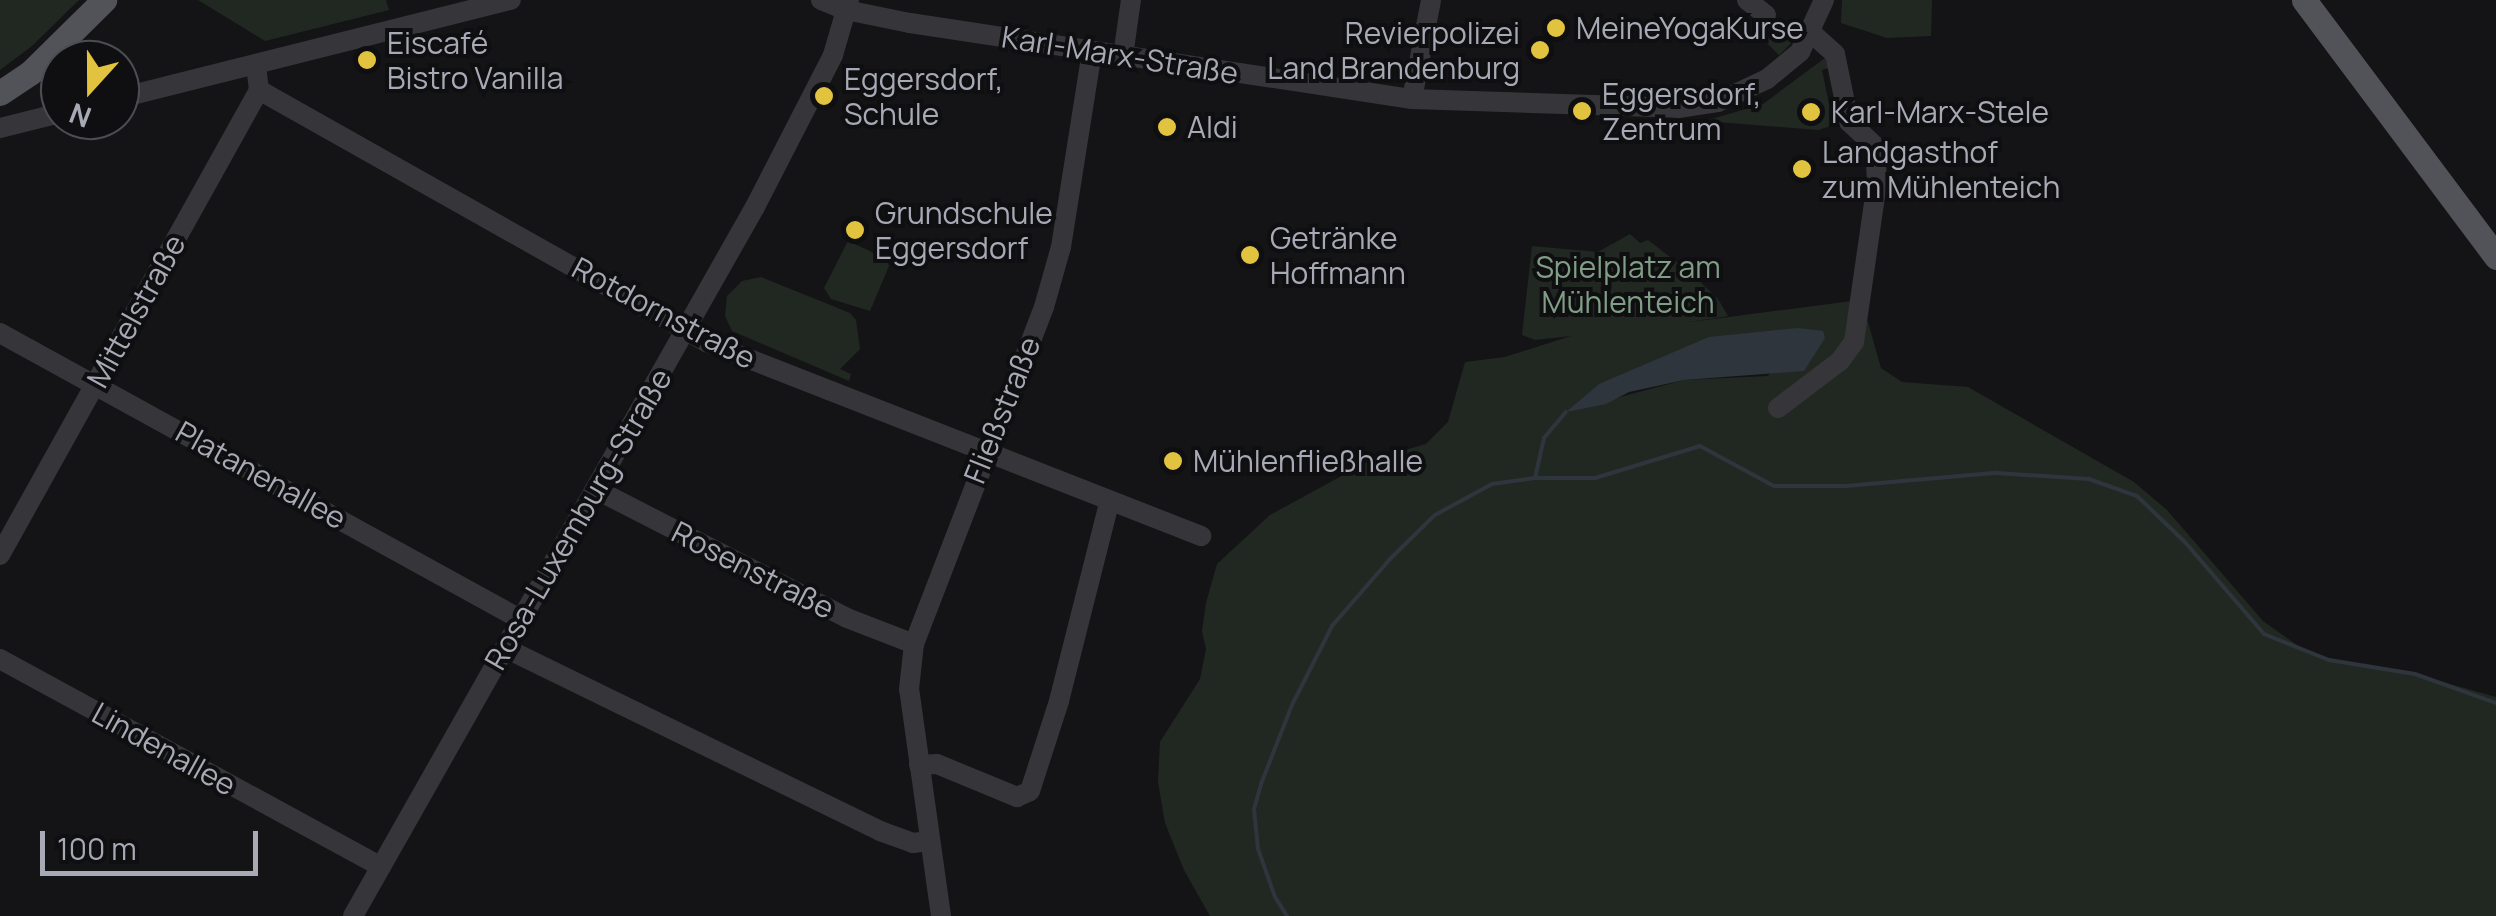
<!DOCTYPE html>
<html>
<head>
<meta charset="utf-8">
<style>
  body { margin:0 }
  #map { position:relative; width:2496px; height:916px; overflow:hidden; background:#141416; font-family:Manrope,sans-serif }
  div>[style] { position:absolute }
  .green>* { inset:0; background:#212822; transform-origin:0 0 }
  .water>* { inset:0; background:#2f353d }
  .stream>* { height:4px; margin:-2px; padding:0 2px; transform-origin:2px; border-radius:2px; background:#2f353d }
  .minor>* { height:20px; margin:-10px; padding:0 10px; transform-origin:10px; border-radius:10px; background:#36363a }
  .major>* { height:25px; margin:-12.5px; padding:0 12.5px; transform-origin:12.5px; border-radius:12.5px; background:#525259 }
  .dots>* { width:28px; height:28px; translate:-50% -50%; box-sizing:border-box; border:5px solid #0f0f11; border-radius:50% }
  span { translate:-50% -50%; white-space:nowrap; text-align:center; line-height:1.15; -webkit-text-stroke:8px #0f0f11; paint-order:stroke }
  .poi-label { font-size:30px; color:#a7a9b5 }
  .left { translate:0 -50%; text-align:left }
  .right { translate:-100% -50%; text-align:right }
  .street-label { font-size:30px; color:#a7a9b5 }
  .park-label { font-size:30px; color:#809e86 }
  .north { position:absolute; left:40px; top:40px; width:100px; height:100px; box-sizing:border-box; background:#0f0f11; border:2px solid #4c4d53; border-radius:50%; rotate:201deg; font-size:28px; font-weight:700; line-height:40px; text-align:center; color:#a7a9b5 }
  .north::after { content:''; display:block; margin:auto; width:35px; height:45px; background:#e2c340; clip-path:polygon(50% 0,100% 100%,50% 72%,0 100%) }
  .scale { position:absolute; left:40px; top:831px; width:218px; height:45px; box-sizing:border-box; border:5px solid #a7a9b5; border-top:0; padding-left:12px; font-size:30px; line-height:35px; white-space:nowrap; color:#a7a9b5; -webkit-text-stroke:8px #0f0f11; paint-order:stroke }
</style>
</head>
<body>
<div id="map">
  <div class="green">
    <div style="clip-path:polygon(0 0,79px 0,32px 46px,0 70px)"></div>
    <div style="clip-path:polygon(198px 0,386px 0,389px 10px,265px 41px)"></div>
    <div style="clip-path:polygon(1842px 0,1932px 0,1931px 36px,1887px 38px,1841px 23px)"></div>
    <div style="left:1765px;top:17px;width:37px;height:17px;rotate:45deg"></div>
    <div style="clip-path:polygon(1829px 55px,1832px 67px,1822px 70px,1829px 104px,1840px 103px,1834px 125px,1818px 130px,1705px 121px,1763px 104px)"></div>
    <div style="clip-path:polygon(evenodd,1630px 234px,1640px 243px,1648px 240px,1691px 273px,1718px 299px,1728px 316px,1683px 323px,1852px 301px,1868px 322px,1881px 368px,1902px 382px,1968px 387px,2134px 482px,2167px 510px,2263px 621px,2304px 650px,2341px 664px,2404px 671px,2496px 697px,2496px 916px,1210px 916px,1184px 870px,1165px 823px,1158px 782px,1160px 742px,1200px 679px,1206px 649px,1202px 631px,1206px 603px,1217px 564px,1270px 515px,1371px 460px,1426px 444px,1448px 422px,1465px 362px,1505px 357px,1571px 336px,1535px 340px,1522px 335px,1532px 246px,1598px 252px,1630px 234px,1797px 328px,1768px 376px,1684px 380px,1568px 411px,1599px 384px,1648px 366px,1797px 328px)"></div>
    <div style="clip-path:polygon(848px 241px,887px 259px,889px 266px,870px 311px,831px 299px,824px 288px)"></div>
    <div style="clip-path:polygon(761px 277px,850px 313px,856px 320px,860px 349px,840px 369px,851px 374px,849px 381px,732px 331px,725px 316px,727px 296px,742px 281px)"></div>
  </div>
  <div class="water">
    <div style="clip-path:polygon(1797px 328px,1823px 331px,1825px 338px,1804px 371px,1684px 380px,1629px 392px,1606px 404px,1566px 412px,1599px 384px,1709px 337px)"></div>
  </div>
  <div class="stream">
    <div style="left:1535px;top:478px;width:41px;rotate:-77.3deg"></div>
    <div style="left:1544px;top:438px;width:34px;rotate:-50deg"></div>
    <div style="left:1287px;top:916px;width:22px;rotate:-122deg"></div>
    <div style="left:1275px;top:897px;width:51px;rotate:-109.5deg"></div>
    <div style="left:1258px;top:849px;width:40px;rotate:-95.7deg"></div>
    <div style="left:1254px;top:809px;width:26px;rotate:-74deg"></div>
    <div style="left:1261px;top:784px;width:85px;rotate:-68.6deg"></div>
    <div style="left:1292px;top:705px;width:89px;rotate:-63.1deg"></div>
    <div style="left:1332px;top:626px;width:89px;rotate:-49.1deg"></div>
    <div style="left:1390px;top:559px;width:63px;rotate:-44.4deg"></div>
    <div style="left:1435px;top:515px;width:65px;rotate:-28.5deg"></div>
    <div style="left:1492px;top:484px;width:43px;rotate:-7.9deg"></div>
    <div style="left:1535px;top:478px;width:60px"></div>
    <div style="left:1595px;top:478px;width:110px;rotate:-16.9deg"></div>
    <div style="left:1700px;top:446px;width:84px;rotate:28.4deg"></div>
    <div style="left:1774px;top:486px;width:72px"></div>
    <div style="left:1846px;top:486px;width:151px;rotate:-5deg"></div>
    <div style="left:1996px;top:473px;width:93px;rotate:3.7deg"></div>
    <div style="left:2089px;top:479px;width:51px;rotate:19.5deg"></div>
    <div style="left:2137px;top:496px;width:65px;rotate:43.8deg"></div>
    <div style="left:2184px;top:541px;width:123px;rotate:49.3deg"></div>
    <div style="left:2264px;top:634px;width:70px;rotate:21.8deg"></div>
    <div style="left:2329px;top:660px;width:87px;rotate:9.2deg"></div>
    <div style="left:2415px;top:674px;width:86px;rotate:19.7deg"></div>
  </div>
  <div class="minor">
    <div style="left:821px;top:0;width:27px;rotate:22deg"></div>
    <div style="left:846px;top:10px;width:65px;rotate:11.5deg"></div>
    <div style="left:910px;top:23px;width:508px;rotate:8.61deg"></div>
    <div style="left:1412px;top:99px;width:266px;rotate:1.9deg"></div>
    <div style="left:1678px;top:108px;width:40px;rotate:-8.5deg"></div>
    <div style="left:1718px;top:102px;width:54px;rotate:-25.1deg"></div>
    <div style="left:1767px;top:79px;width:43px;rotate:-39.3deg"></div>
    <div style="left:1800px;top:52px;width:57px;rotate:-65.2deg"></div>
    <div style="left:1747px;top:0;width:24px;rotate:38deg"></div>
    <div style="left:1123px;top:56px;width:57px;rotate:-81.9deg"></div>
    <div style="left:259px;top:90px;width:513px;rotate:29.41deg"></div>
    <div style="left:706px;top:342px;width:532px;rotate:21.4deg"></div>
    <div style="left:120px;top:98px;width:403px;rotate:-14.1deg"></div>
    <div style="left:1412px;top:99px;width:101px;rotate:-79.1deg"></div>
    <div style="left:0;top:128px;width:62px;rotate:-14deg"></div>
    <div style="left:0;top:333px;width:593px;rotate:28.81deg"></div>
    <div style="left:1778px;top:408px;width:78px;rotate:-37.2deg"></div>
    <div style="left:1840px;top:361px;width:24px;rotate:-54deg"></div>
    <div style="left:1854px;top:342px;width:161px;rotate:-81.8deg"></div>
    <div style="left:1877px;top:183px;width:37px;rotate:-93deg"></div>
    <div style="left:1875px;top:146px;width:35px;rotate:-137deg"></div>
    <div style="left:1849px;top:122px;width:69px;rotate:-101.6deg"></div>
    <div style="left:1835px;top:54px;width:31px;rotate:-138deg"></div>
    <div style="left:595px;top:489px;width:283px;rotate:27.1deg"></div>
    <div style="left:847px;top:618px;width:72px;rotate:21.2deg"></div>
    <div style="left:0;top:555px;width:532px;rotate:-60.88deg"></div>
    <div style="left:259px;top:90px;width:26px;rotate:-97deg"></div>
    <div style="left:505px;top:648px;width:417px;rotate:26deg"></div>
    <div style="left:880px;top:831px;width:35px;rotate:20deg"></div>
    <div style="left:913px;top:843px;width:16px;rotate:-7deg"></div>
    <div style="left:0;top:659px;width:434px;rotate:28.6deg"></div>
    <div style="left:919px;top:765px;width:18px;rotate:-3deg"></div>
    <div style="left:937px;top:764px;width:87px;rotate:22.4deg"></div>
    <div style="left:1017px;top:797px;width:14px;rotate:-25deg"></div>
    <div style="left:1030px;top:791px;width:95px;rotate:-72.1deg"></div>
    <div style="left:1059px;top:701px;width:207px;rotate:-75.8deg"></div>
    <div style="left:353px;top:916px;width:815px;rotate:-60.45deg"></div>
    <div style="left:755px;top:207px;width:171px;rotate:-62.8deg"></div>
    <div style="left:833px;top:55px;width:57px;rotate:-73.8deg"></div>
    <div style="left:941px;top:916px;width:229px;rotate:-98deg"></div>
    <div style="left:909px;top:689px;width:45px;rotate:-83.7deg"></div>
    <div style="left:914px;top:644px;width:361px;rotate:-68.9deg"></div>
    <div style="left:1044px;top:307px;width:62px;rotate:-74.2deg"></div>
    <div style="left:1061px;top:247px;width:198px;rotate:-81deg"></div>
  </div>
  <div class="major">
    <div style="left:2304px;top:0;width:321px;rotate:53.2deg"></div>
    <div style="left:0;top:93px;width:37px;rotate:-34deg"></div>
    <div style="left:31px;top:72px;width:103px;rotate:-44.6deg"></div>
  </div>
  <div class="dots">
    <div style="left:1556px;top:28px;background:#e2c340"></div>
    <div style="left:1540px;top:50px;background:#e2c340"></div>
    <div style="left:367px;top:60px;background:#e2c340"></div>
    <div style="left:824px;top:96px;background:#e2c340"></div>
    <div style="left:1582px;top:111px;background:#e2c340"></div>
    <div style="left:1811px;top:112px;background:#e2c340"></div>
    <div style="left:1167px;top:127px;background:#e2c340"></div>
    <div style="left:1802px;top:169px;background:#e2c340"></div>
    <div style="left:855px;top:230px;background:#e2c340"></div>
    <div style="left:1250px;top:255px;background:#e2c340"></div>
    <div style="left:1173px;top:461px;background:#e2c340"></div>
  </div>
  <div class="poi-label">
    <span class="left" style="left:1576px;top:28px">MeineYogaKurse</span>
    <span class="right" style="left:1520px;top:50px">Revierpolizei<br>Land Brandenburg</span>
    <span class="left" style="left:387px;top:60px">Eiscafé<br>Bistro Vanilla</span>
    <span class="left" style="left:844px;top:96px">Eggersdorf,<br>Schule</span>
    <span class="left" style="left:1602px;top:111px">Eggersdorf,<br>Zentrum</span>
    <span class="left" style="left:1831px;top:112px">Karl-Marx-Stele</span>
    <span class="left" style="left:1187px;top:127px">Aldi</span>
    <span class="left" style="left:1822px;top:169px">Landgasthof<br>zum Mühlenteich</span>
    <span class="left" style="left:875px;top:230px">Grundschule<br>Eggersdorf</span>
    <span class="left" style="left:1270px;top:255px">Getränke<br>Hoffmann</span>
    <span class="left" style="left:1193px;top:461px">Mühlenfließhalle</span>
  </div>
  <div class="street-label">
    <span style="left:1120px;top:55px;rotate:9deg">Karl-Marx-Straße</span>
    <span style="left:136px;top:311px;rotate:-61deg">Mittelstraße</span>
    <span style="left:664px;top:313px;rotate:28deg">Rotdornstraße</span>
    <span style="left:1002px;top:410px;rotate:-68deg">Fließstraße</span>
    <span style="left:261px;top:475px;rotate:29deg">Platanenallee</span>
    <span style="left:578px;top:519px;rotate:-60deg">Rosa-Luxemburg-Straße</span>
    <span style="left:753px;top:570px;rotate:27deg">Rosenstraße</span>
    <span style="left:164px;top:749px;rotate:29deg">Lindenallee</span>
  </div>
  <div class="park-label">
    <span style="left:1628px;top:284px">Spielplatz am<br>Mühlenteich</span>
  </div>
  <div class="north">N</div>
  <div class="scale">100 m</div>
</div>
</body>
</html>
